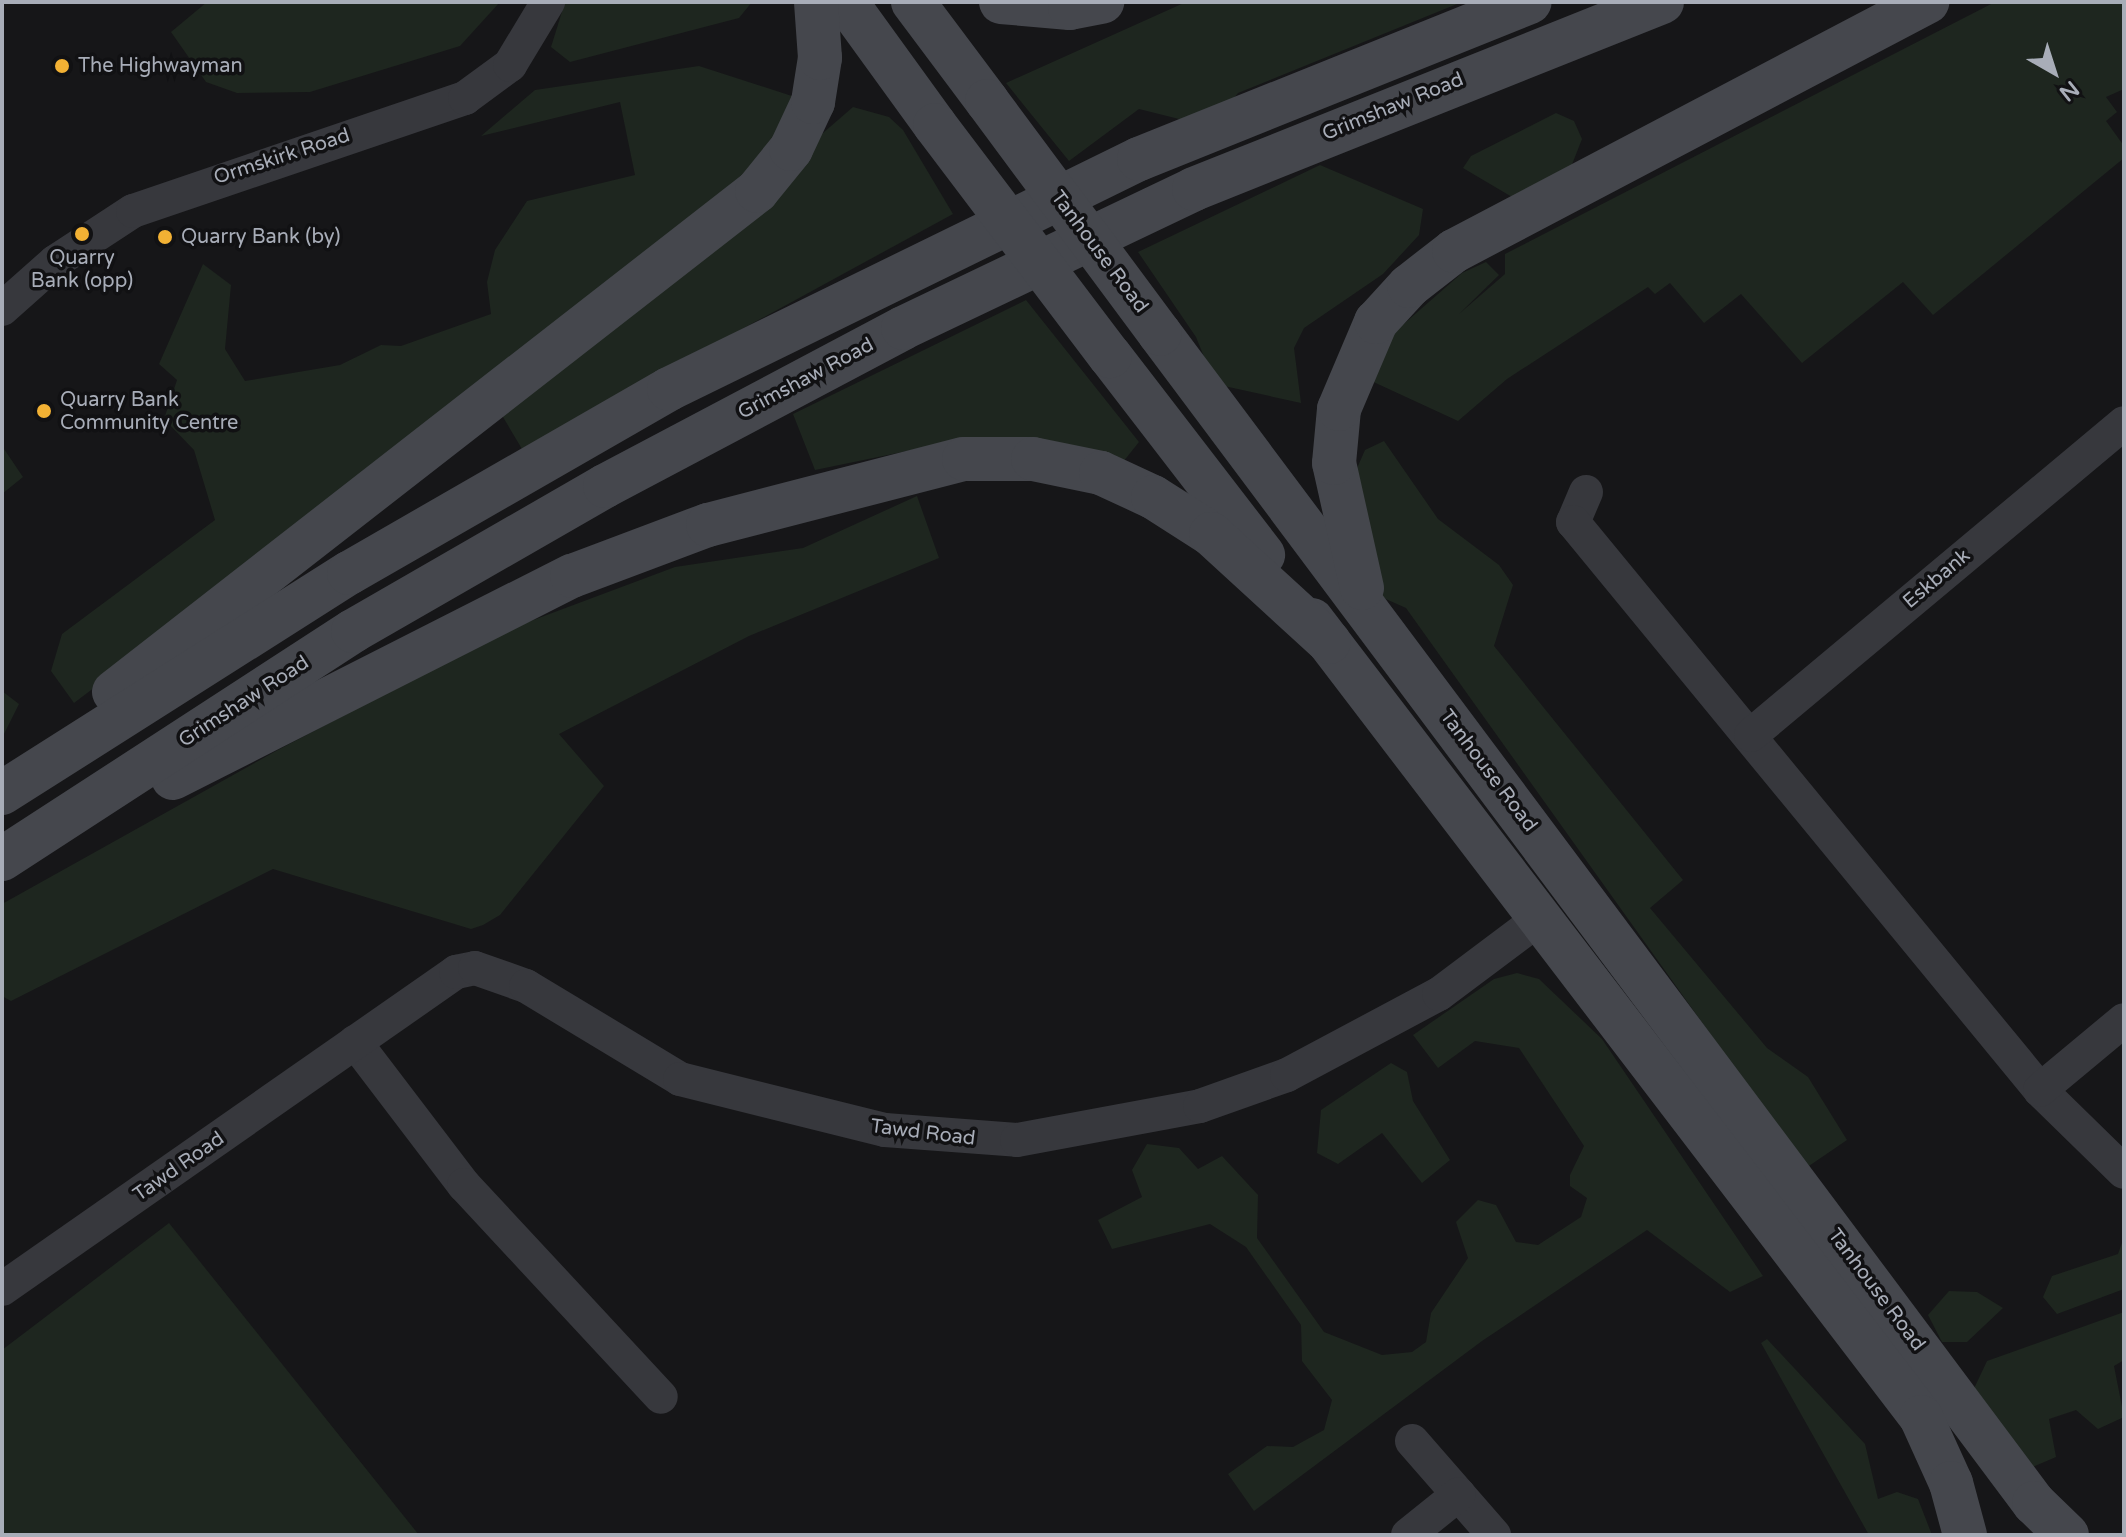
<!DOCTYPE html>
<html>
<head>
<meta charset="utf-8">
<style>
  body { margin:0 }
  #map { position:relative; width:2126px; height:1537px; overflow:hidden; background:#161618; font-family:"Varela Round",sans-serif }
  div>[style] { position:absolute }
  .green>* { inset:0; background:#1e261f }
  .street>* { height:34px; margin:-17px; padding:0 17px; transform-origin:17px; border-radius:17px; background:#37383d }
  .secondary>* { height:44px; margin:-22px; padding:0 22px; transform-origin:22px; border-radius:22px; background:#45474d }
  .secondary-bridge>* { height:44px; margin:-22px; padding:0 22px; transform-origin:22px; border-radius:22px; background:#45474d }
  .dots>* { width:22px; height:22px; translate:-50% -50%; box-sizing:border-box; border:4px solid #111113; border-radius:50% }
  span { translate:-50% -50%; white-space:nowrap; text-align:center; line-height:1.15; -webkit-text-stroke:7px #111113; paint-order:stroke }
  .poi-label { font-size:20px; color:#a8adb8 }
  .left { translate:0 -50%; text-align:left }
  .street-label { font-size:20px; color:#a8adb8 }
  .frame { position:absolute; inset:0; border:4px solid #a8adb8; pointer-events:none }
  .north { position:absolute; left:2014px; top:32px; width:80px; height:80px; -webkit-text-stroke:6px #111113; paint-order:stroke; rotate:141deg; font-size:22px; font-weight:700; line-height:32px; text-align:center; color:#a8adb8 }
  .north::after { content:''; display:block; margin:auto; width:28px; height:36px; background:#a8adb8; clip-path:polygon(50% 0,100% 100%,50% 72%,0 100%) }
</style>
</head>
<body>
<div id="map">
  <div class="green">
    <div style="clip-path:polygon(207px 2px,500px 2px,460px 46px,310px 92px,237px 93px,206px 82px,171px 32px)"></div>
    <div style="clip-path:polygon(565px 2px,752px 2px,739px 18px,570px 62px,551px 47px)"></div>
    <div style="clip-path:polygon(1186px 2px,1462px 2px,1238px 93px,1224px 110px,1195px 123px,1139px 109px,1069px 161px,1006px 83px)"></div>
    <div style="clip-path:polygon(1995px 2px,2124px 2px,2124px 89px,2106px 97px,2117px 112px,2106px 121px,2124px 146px,2124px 158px,1933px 315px,1903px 282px,1802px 363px,1741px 294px,1704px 323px,1670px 283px,1655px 294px,1648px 287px,1507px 379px,1458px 421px,1367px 379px,1390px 336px,1462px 273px,1486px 262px,1499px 275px,1459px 314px,1505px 274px,1505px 254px)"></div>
    <div style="clip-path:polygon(699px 66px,798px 98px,780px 143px,714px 217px,74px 703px,51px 671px,62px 634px,215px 520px,194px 450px,164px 419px,177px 380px,159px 364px,203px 264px,231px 285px,225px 349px,245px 381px,340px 365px,381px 345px,401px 346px,491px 314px,487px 282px,495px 250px,527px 201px,635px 175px,620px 102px,481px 136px,535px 90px)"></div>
    <div style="clip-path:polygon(853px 107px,889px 117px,903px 130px,953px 214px,522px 449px,500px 412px)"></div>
    <div style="clip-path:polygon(1556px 113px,1574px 121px,1582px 139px,1571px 167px,1512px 197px,1463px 168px,1471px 156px)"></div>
    <div style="clip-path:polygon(1320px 165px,1423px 209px,1419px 235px,1383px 274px,1304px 328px,1294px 348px,1301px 403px,1215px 384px,1196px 337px,1138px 252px)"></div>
    <div style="clip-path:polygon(1026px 300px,1139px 442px,1123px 462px,951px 442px,815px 470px,793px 414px)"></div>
    <div style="clip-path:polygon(1384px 441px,1438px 519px,1499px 565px,1513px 585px,1494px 646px,1683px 880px,1650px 908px,1767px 1048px,1808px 1077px,1847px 1140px,1806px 1168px,1406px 608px,1379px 596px,1354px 475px,1365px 450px)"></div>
    <div style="clip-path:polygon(2px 446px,23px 477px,2px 494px)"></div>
    <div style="clip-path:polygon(917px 496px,939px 558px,749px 636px,559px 734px,604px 786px,500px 915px,483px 925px,471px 929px,273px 869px,11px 1001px,2px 996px,2px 904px,276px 751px,504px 631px,675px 567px,803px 548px)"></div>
    <div style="clip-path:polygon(2px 691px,19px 704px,2px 738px)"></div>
    <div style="clip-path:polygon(1517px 973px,1539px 979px,1602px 1039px,1763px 1276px,1730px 1292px,1647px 1230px,1482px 1341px,1254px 1511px,1228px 1474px,1267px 1446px,1293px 1447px,1324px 1430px,1332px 1400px,1302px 1361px,1301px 1325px,1246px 1247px,1210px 1224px,1112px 1249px,1098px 1220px,1142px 1197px,1132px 1170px,1147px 1144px,1179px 1148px,1198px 1169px,1222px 1156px,1258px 1195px,1257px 1238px,1324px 1332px,1382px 1355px,1412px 1352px,1426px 1342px,1431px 1313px,1468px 1258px,1456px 1222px,1478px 1200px,1496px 1205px,1516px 1242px,1538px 1245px,1581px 1217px,1587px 1198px,1570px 1186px,1570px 1175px,1584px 1146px,1519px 1048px,1475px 1041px,1438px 1068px,1413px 1035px,1494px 979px)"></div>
    <div style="clip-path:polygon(1391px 1063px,1407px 1072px,1413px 1101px,1450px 1160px,1422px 1183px,1382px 1133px,1338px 1164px,1317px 1153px,1321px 1110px)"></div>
    <div style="clip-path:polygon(169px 1223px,419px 1535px,2px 1535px,2px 1350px)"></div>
    <div style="clip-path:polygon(2124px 1237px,2124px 1289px,2057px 1314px,2043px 1297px,2052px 1276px,2118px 1254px)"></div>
    <div style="clip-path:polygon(1949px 1291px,1977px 1292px,2003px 1308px,1967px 1342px,1942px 1342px,1928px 1315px)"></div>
    <div style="clip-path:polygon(2124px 1312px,2124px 1360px,2114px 1366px,2124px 1417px,2098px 1429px,2076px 1410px,2049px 1419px,2056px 1457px,2030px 1468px,1969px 1399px,1987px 1361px)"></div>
    <div style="clip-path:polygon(1767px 1339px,1865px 1444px,1878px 1499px,1897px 1492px,1918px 1499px,1932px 1535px,1869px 1535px,1761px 1343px)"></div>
  </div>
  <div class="street">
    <div style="left:2px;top:309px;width:71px;rotate:-41.6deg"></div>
    <div style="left:55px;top:262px;width:93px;rotate:-33.2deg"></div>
    <div style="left:133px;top:211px;width:351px;rotate:-18.8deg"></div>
    <div style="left:465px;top:98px;width:56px;rotate:-36.3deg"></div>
    <div style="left:510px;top:65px;width:74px;rotate:-58.9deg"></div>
    <div style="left:1586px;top:492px;width:33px;rotate:113deg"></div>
    <div style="left:1573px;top:522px;width:735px;rotate:50.57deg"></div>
    <div style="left:2040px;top:1090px;width:117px;rotate:44.3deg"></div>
    <div style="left:1751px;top:735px;width:486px;rotate:-39.9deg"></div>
    <div style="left:355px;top:1042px;width:180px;rotate:52.7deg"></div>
    <div style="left:464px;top:1185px;width:289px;rotate:47.1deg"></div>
    <div style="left:2040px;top:1090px;width:109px;rotate:-39.8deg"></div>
    <div style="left:2px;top:1289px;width:554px;rotate:-34.92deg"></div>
    <div style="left:456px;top:972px;width:19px;rotate:-12deg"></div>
    <div style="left:475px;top:968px;width:54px;rotate:19.4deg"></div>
    <div style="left:526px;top:986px;width:180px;rotate:31.1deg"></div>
    <div style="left:680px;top:1079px;width:211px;rotate:14deg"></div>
    <div style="left:885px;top:1130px;width:132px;rotate:4.3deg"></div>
    <div style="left:1017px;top:1140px;width:186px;rotate:-10.5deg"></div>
    <div style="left:1200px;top:1106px;width:92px;rotate:-19.6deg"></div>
    <div style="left:1287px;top:1075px;width:172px;rotate:-28.1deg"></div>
    <div style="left:1439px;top:994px;width:130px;rotate:-36.9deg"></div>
    <div style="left:1412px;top:1441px;width:125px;rotate:48.9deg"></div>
    <div style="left:1408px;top:1535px;width:65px;rotate:-38.8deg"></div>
  </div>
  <div class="secondary">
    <div style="left:846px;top:2px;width:152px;rotate:54.1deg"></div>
    <div style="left:913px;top:2px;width:124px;rotate:53.2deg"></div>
    <div style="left:1001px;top:2px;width:69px;rotate:5deg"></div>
    <div style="left:1070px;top:8px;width:33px;rotate:-11deg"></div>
    <div style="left:1160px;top:334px;width:1460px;rotate:53.22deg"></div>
    <div style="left:2034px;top:1503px;width:46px;rotate:44.1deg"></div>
    <div style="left:1110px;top:356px;width:251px;rotate:52.4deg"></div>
    <div style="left:1362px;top:588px;width:128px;rotate:-102.6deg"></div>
    <div style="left:1334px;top:463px;width:54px;rotate:-84.7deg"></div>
    <div style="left:1339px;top:409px;width:95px;rotate:-67deg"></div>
    <div style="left:1376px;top:322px;width:49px;rotate:-47.5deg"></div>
    <div style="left:1409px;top:286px;width:57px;rotate:-37.9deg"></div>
    <div style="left:1454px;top:251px;width:535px;rotate:-27.76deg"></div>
    <div style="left:1312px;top:620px;width:1003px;rotate:52.62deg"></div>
    <div style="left:1921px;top:1417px;width:72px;rotate:65.6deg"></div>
    <div style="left:1951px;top:1483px;width:54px;rotate:74.9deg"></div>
    <div style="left:114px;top:692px;width:815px;rotate:-37.92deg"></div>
    <div style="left:757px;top:191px;width:54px;rotate:-51deg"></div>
    <div style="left:791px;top:149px;width:52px;rotate:-64.9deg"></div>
    <div style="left:813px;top:102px;width:45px;rotate:-81deg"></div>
    <div style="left:820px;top:58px;width:56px;rotate:-94.1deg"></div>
    <div style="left:173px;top:778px;width:447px;rotate:-26.9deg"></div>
    <div style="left:572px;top:576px;width:145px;rotate:-20.6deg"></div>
    <div style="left:708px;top:525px;width:264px;rotate:-14.5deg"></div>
    <div style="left:964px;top:459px;width:69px"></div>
    <div style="left:1033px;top:459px;width:69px;rotate:11.6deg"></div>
    <div style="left:1101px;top:473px;width:57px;rotate:24.8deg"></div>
    <div style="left:1153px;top:497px;width:69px;rotate:32.5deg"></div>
    <div style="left:1211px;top:534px;width:160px;rotate:42.5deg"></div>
    <div style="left:2px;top:793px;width:411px;rotate:-32.4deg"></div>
    <div style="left:349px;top:573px;width:369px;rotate:-29.9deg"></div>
    <div style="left:669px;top:389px;width:523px;rotate:-26.08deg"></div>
    <div style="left:1139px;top:159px;width:421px;rotate:-21.9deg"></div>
    <div style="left:2px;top:859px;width:419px;rotate:-33deg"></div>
    <div style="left:353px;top:631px;width:291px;rotate:-29.9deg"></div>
    <div style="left:605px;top:486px;width:337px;rotate:-27.9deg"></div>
    <div style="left:903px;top:328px;width:322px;rotate:-25.5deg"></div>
    <div style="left:1194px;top:189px;width:504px;rotate:-21.78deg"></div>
  </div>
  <div class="secondary-bridge">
    <div style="left:987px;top:101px;width:290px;rotate:53.4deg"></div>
    <div style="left:935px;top:125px;width:290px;rotate:52.9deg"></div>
  </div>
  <div class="dots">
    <div style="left:62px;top:66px;background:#f2b134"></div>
    <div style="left:82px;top:234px;background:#f2b134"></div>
    <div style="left:165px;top:237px;background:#f2b134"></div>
    <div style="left:44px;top:411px;background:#f2b134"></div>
  </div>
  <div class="poi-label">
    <span class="left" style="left:78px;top:66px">The Highwayman</span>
    <span class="left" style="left:181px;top:237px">Quarry Bank (by)</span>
    <span style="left:82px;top:270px">Quarry<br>Bank (opp)</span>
    <span class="left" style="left:60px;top:412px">Quarry Bank<br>Community Centre</span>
  </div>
  <div class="street-label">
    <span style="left:1393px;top:107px;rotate:-22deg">Grimshaw Road</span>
    <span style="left:282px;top:157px;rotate:-18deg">Ormskirk Road</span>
    <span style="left:1099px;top:252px;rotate:53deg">Tanhouse Road</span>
    <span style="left:806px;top:379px;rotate:-28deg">Grimshaw Road</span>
    <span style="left:1937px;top:579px;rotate:-40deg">Eskbank</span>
    <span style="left:244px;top:702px;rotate:-33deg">Grimshaw Road</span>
    <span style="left:1488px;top:771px;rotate:53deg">Tanhouse Road</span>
    <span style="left:923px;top:1133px;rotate:7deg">Tawd Road</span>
    <span style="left:179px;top:1167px;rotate:-35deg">Tawd Road</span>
    <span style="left:1876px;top:1290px;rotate:53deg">Tanhouse Road</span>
  </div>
  <div class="frame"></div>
  <div class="north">N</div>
</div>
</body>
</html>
